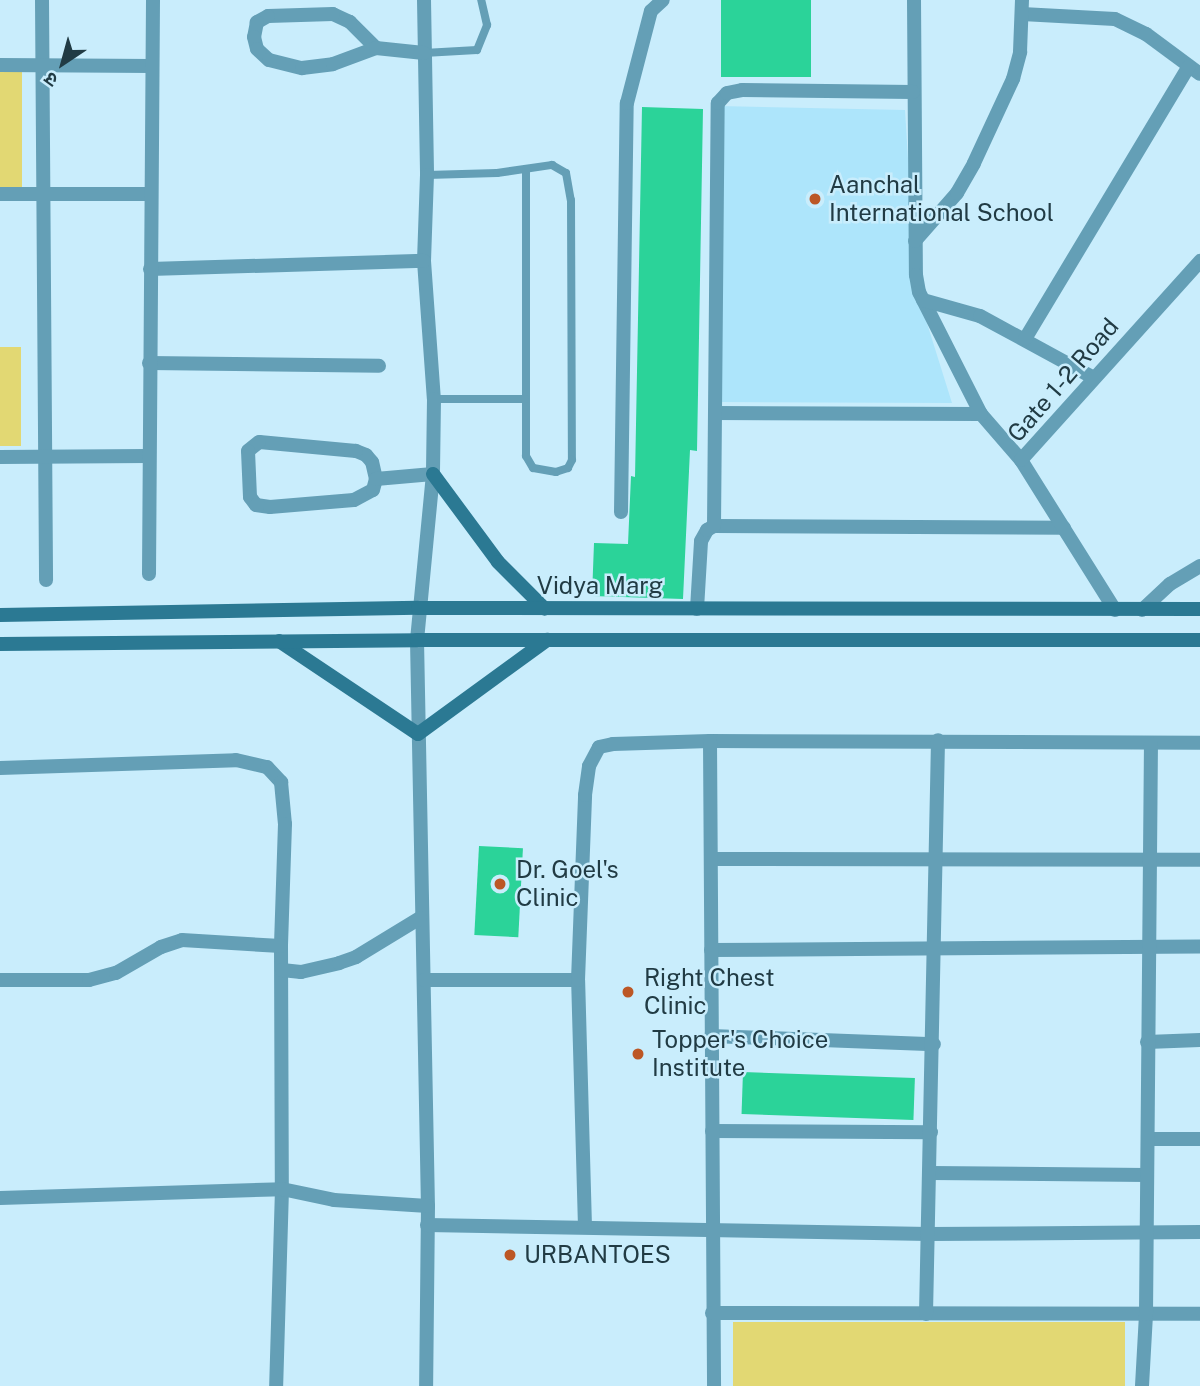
<!DOCTYPE html>
<html>
<head>
<meta charset="utf-8">
<style>
  body { margin:0 }
  #map { position:relative; width:1200px; height:1386px; overflow:hidden; background:#c9edfc; font-family:"Public Sans","Noto Sans Devanagari",sans-serif }
  div>[style] { position:absolute }
  .built>* { inset:0; background:#ade5fb }
  .green>* { inset:0; background:#e2d873; transform-origin:0 0 }
  .building>* { inset:0; background:#2bd399; transform-origin:0 0 }
  .lane>* { height:8px; margin:-4px; padding:0 4px; transform-origin:4px; border-radius:4px; background:#649fb6 }
  .street>* { height:14px; margin:-7px; padding:0 7px; transform-origin:7px; border-radius:7px; background:#649fb6 }
  .secondary>* { height:14px; margin:-7px; padding:0 7px; transform-origin:7px; border-radius:7px; background:#2b7993 }
  .dots>* { width:19px; height:19px; translate:-50% -50%; box-sizing:border-box; border:4px solid #c9edfc; border-radius:50% }
  span { translate:-50% -50%; white-space:nowrap; text-align:center; line-height:1.15; -webkit-text-stroke:5px #c9edfc; paint-order:stroke }
  .poi-label { font-size:24px; color:#213b44 }
  .left { translate:0 -50%; text-align:left }
  .street-label { font-size:24px; color:#213b44 }
  .north { position:absolute; left:28px; top:28px; width:70px; height:70px; -webkit-text-stroke:5px #c9edfc; paint-order:stroke; rotate:216deg; font-size:19px; font-weight:700; line-height:28px; text-align:center; color:#213b44 }
  .north::after { content:''; display:block; margin:auto; width:24px; height:32px; background:#213b44; clip-path:polygon(50% 0,100% 100%,50% 72%,0 100%) }
</style>
</head>
<body>
<div id="map">
  <div class="built">
    <div style="clip-path:polygon(719px 106px,905px 110px,916px 288px,952px 403px,721px 402px)"></div>
  </div>
  <div class="green">
    <div style="left:0;top:70px;width:22px;height:118px"></div>
    <div style="left:0;top:347px;width:21px;height:99px"></div>
    <div style="left:733px;top:1322px;width:392px;height:64px"></div>
  </div>
  <div class="building">
    <div style="left:721px;top:0;width:90px;height:77px"></div>
    <div style="clip-path:polygon(642px 107px,703px 109px,697px 451px,690px 450px,683px 599px,592px 596px,594px 543px,628px 544px,631px 476px,635px 477px)"></div>
    <div style="left:479px;top:846px;width:44px;height:89px;rotate:3deg"></div>
    <div style="left:743px;top:1072px;width:172px;height:42px;rotate:2deg"></div>
  </div>
  <div class="lane">
    <div style="left:424px;top:53px;width:53px;rotate:-3.2deg"></div>
    <div style="left:477px;top:50px;width:27px;rotate:-68deg"></div>
    <div style="left:487px;top:25px;width:26px;rotate:-103deg"></div>
    <div style="left:427px;top:175px;width:70px;rotate:-1.6deg"></div>
    <div style="left:497px;top:173px;width:56px;rotate:-8.3deg"></div>
    <div style="left:552px;top:165px;width:16px;rotate:30deg"></div>
    <div style="left:566px;top:173px;width:27px;rotate:80deg"></div>
    <div style="left:571px;top:200px;width:260px;rotate:89.8deg"></div>
    <div style="left:572px;top:460px;width:9px;rotate:117deg"></div>
    <div style="left:568px;top:468px;width:13px;rotate:162deg"></div>
    <div style="left:556px;top:472px;width:23px;rotate:-170deg"></div>
    <div style="left:533px;top:468px;width:14px;rotate:-120deg"></div>
    <div style="left:526px;top:456px;width:287px;rotate:-90deg"></div>
    <div style="left:434px;top:399px;width:91px"></div>
  </div>
  <div class="street">
    <div style="left:42px;top:0;width:580px;rotate:89.6deg"></div>
    <div style="left:424px;top:0;width:175px;rotate:89deg"></div>
    <div style="left:427px;top:175px;width:86px;rotate:92deg"></div>
    <div style="left:424px;top:261px;width:138px;rotate:85.9deg"></div>
    <div style="left:434px;top:399px;width:75px;rotate:90.8deg"></div>
    <div style="left:433px;top:474px;width:167px;rotate:95.5deg"></div>
    <div style="left:417px;top:640px;width:566px;rotate:88.89deg"></div>
    <div style="left:428px;top:1206px;width:180px;rotate:90.6deg"></div>
    <div style="left:914px;top:0;width:275px;rotate:89.6deg"></div>
    <div style="left:916px;top:275px;width:17px;rotate:80deg"></div>
    <div style="left:919px;top:292px;width:137px;rotate:63.1deg"></div>
    <div style="left:981px;top:414px;width:61px;rotate:49deg"></div>
    <div style="left:1022px;top:14px;width:93px;rotate:3.1deg"></div>
    <div style="left:1115px;top:19px;width:34px;rotate:26deg"></div>
    <div style="left:1146px;top:34px;width:67px;rotate:36.5deg"></div>
    <div style="left:376px;top:48px;width:37px;rotate:-135deg"></div>
    <div style="left:350px;top:22px;width:19px;rotate:-155deg"></div>
    <div style="left:333px;top:14px;width:65px;rotate:178.2deg"></div>
    <div style="left:268px;top:16px;width:13px;rotate:151deg"></div>
    <div style="left:257px;top:22px;width:15px;rotate:101deg"></div>
    <div style="left:254px;top:37px;width:12px;rotate:76deg"></div>
    <div style="left:257px;top:49px;width:16px;rotate:43deg"></div>
    <div style="left:269px;top:60px;width:34px;rotate:14deg"></div>
    <div style="left:302px;top:68px;width:31px;rotate:-7deg"></div>
    <div style="left:333px;top:64px;width:46px;rotate:-20.4deg"></div>
    <div style="left:376px;top:48px;width:48px;rotate:5.9deg"></div>
    <div style="left:0;top:65px;width:152px;rotate:0.4deg"></div>
    <div style="left:0;top:194px;width:150px"></div>
    <div style="left:915px;top:241px;width:64px;rotate:-48.8deg"></div>
    <div style="left:957px;top:193px;width:34px;rotate:-60deg"></div>
    <div style="left:974px;top:163px;width:93px;rotate:-65.1deg"></div>
    <div style="left:1013px;top:79px;width:28px;rotate:-75deg"></div>
    <div style="left:1020px;top:52px;width:52px;rotate:-87.8deg"></div>
    <div style="left:150px;top:269px;width:274px;rotate:-1.7deg"></div>
    <div style="left:923px;top:300px;width:59px;rotate:15.7deg"></div>
    <div style="left:980px;top:316px;width:130px;rotate:28.5deg"></div>
    <div style="left:1025px;top:339px;width:318px;rotate:-59deg"></div>
    <div style="left:149px;top:363px;width:230px;rotate:0.7deg"></div>
    <div style="left:715px;top:413px;width:266px;rotate:0.2deg"></div>
    <div style="left:0;top:457px;width:148px;rotate:-0.4deg"></div>
    <div style="left:376px;top:479px;width:17px;rotate:-103deg"></div>
    <div style="left:372px;top:462px;width:9px;rotate:-131deg"></div>
    <div style="left:366px;top:455px;width:11px;rotate:-158deg"></div>
    <div style="left:356px;top:451px;width:97px;rotate:-174.7deg"></div>
    <div style="left:259px;top:442px;width:14px;rotate:141deg"></div>
    <div style="left:248px;top:451px;width:46px;rotate:87.5deg"></div>
    <div style="left:250px;top:497px;width:10px;rotate:53deg"></div>
    <div style="left:256px;top:505px;width:14px;rotate:8deg"></div>
    <div style="left:270px;top:507px;width:84px;rotate:-4.8deg"></div>
    <div style="left:354px;top:500px;width:21px;rotate:-28deg"></div>
    <div style="left:373px;top:490px;width:11px;rotate:-75deg"></div>
    <div style="left:376px;top:479px;width:57px;rotate:-5deg"></div>
    <div style="left:621px;top:512px;width:409px;rotate:-89.2deg"></div>
    <div style="left:627px;top:103px;width:95px;rotate:-75.4deg"></div>
    <div style="left:651px;top:11px;width:16px;rotate:-43deg"></div>
    <div style="left:714px;top:526px;width:350px;rotate:0.3deg"></div>
    <div style="left:149px;top:574px;width:574px;rotate:-89.6deg"></div>
    <div style="left:697px;top:609px;width:68px;rotate:-86.6deg"></div>
    <div style="left:701px;top:541px;width:13px;rotate:-61deg"></div>
    <div style="left:707px;top:530px;width:8px;rotate:-30deg"></div>
    <div style="left:714px;top:526px;width:423px;rotate:-89.5deg"></div>
    <div style="left:718px;top:103px;width:13px;rotate:-48deg"></div>
    <div style="left:727px;top:93px;width:15px;rotate:-11deg"></div>
    <div style="left:742px;top:90px;width:171px;rotate:0.7deg"></div>
    <div style="left:1115px;top:610px;width:177px;rotate:-122.1deg"></div>
    <div style="left:1021px;top:460px;width:268px;rotate:-48deg"></div>
    <div style="left:1142px;top:610px;width:38px;rotate:-43deg"></div>
    <div style="left:1170px;top:584px;width:35px;rotate:-31deg"></div>
    <div style="left:710px;top:741px;width:490px;rotate:0.2deg"></div>
    <div style="left:0;top:768px;width:236px;rotate:-1.9deg"></div>
    <div style="left:236px;top:760px;width:32px;rotate:13deg"></div>
    <div style="left:267px;top:767px;width:21px;rotate:47deg"></div>
    <div style="left:281px;top:782px;width:42px;rotate:84.6deg"></div>
    <div style="left:285px;top:824px;width:122px;rotate:91.9deg"></div>
    <div style="left:281px;top:946px;width:243px;rotate:89.8deg"></div>
    <div style="left:282px;top:1189px;width:197px;rotate:91.7deg"></div>
    <div style="left:711px;top:859px;width:489px;rotate:0.1deg"></div>
    <div style="left:711px;top:950px;width:489px;rotate:-0.4deg"></div>
    <div style="left:282px;top:970px;width:19px;rotate:6deg"></div>
    <div style="left:301px;top:972px;width:39px;rotate:-13deg"></div>
    <div style="left:339px;top:963px;width:18px;rotate:-19deg"></div>
    <div style="left:356px;top:957px;width:75px;rotate:-31.4deg"></div>
    <div style="left:0;top:980px;width:89px"></div>
    <div style="left:89px;top:980px;width:28px;rotate:-15deg"></div>
    <div style="left:116px;top:973px;width:52px;rotate:-30deg"></div>
    <div style="left:161px;top:947px;width:22px;rotate:-18deg"></div>
    <div style="left:182px;top:940px;width:99px;rotate:3.5deg"></div>
    <div style="left:424px;top:980px;width:154px"></div>
    <div style="left:711px;top:1036px;width:223px;rotate:2.1deg"></div>
    <div style="left:1147px;top:1042px;width:53px;rotate:-2.2deg"></div>
    <div style="left:712px;top:1131px;width:219px;rotate:0.3deg"></div>
    <div style="left:1148px;top:1139px;width:52px"></div>
    <div style="left:931px;top:1173px;width:216px;rotate:0.5deg"></div>
    <div style="left:0;top:1198px;width:282px;rotate:-1.8deg"></div>
    <div style="left:282px;top:1189px;width:53px;rotate:11.9deg"></div>
    <div style="left:334px;top:1200px;width:94px;rotate:3.7deg"></div>
    <div style="left:427px;top:1225px;width:502px;rotate:1.03deg"></div>
    <div style="left:929px;top:1234px;width:271px;rotate:-0.4deg"></div>
    <div style="left:585px;top:1227px;width:247px;rotate:-91.6deg"></div>
    <div style="left:578px;top:980px;width:185px;rotate:-87.8deg"></div>
    <div style="left:585px;top:795px;width:29px;rotate:-82deg"></div>
    <div style="left:589px;top:766px;width:21px;rotate:-62deg"></div>
    <div style="left:599px;top:747px;width:14px;rotate:-12deg"></div>
    <div style="left:613px;top:744px;width:97px;rotate:-1.8deg"></div>
    <div style="left:710px;top:741px;width:645px;rotate:89.64deg"></div>
    <div style="left:712px;top:1313px;width:488px;rotate:0.1deg"></div>
    <div style="left:926px;top:1314px;width:574px;rotate:-88.8deg"></div>
    <div style="left:1142px;top:1386px;width:72px;rotate:-86.8deg"></div>
    <div style="left:1146px;top:1314px;width:570px;rotate:-89.5deg"></div>
  </div>
  <div class="secondary">
    <div style="left:433px;top:474px;width:109px;rotate:53.5deg"></div>
    <div style="left:498px;top:562px;width:66px;rotate:45deg"></div>
    <div style="left:0;top:615px;width:418px;rotate:-1deg"></div>
    <div style="left:418px;top:608px;width:782px;rotate:0.07deg"></div>
    <div style="left:279px;top:641px;width:167px;rotate:33.8deg"></div>
    <div style="left:418px;top:734px;width:160px;rotate:-36.1deg"></div>
    <div style="left:0;top:644px;width:417px;rotate:-0.5deg"></div>
    <div style="left:417px;top:640px;width:783px"></div>
  </div>
  <div class="dots">
    <div style="left:815px;top:199px;background:#bc5725"></div>
    <div style="left:500px;top:884px;background:#bc5725"></div>
    <div style="left:628px;top:992px;background:#bc5725"></div>
    <div style="left:638px;top:1054px;background:#bc5725"></div>
    <div style="left:510px;top:1255px;background:#bc5725"></div>
  </div>
  <div class="poi-label">
    <span class="left" style="left:829px;top:199px">Aanchal<br>International School</span>
    <span class="left" style="left:516px;top:884px">Dr. Goel's<br>Clinic</span>
    <span class="left" style="left:644px;top:992px">Right Chest<br>Clinic</span>
    <span class="left" style="left:652px;top:1054px">Topper's Choice<br>Institute</span>
    <span class="left" style="left:524px;top:1255px">URBANTOES</span>
  </div>
  <div class="street-label">
    <span style="left:1063px;top:380px;rotate:-49deg">Gate 1-2 Road</span>
    <span style="left:600px;top:586px">Vidya Marg</span>
  </div>
  <div class="north">उ</div>
</div>
</body>
</html>
